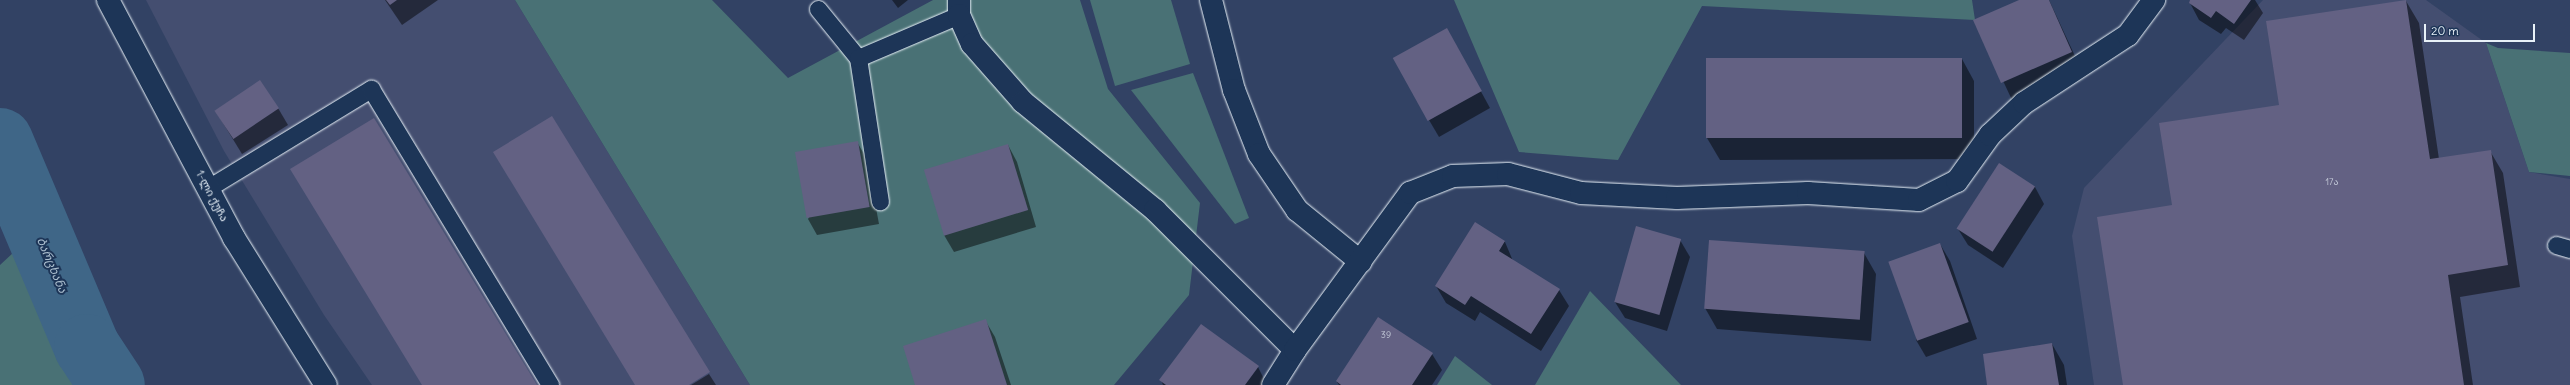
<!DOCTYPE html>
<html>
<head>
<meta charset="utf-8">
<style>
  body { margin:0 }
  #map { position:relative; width:2570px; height:385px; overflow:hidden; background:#324264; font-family:Delius,"Noto Sans Georgian",sans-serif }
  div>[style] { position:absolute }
  .built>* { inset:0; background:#444e70 }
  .green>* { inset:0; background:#497175 }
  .shadow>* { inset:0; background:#0007 }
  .river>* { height:66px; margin:-33px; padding:0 33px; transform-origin:33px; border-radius:33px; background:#3f6687 }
  .building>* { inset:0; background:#636183; transform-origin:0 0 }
  .roads { filter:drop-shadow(0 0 1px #e8f1f8) drop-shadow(0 0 1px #e8f1f8) }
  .service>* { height:17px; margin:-8.5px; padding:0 8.5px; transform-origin:8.5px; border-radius:8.5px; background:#1d3557 }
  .minor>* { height:22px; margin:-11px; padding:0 11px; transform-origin:11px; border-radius:11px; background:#1d3557 }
  .secondary>* { height:22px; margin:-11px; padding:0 11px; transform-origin:11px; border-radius:11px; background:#1d3557 }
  span { translate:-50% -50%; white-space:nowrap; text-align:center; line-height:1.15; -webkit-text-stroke:4px #1d3557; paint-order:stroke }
  .number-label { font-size:9px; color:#c7cddb }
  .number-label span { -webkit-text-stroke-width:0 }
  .street-label { font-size:11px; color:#e8f1f8 }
  .water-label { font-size:12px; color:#adc0d0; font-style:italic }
  .scale { position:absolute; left:2424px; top:24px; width:111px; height:18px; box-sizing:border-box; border:2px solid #e8f1f8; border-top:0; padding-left:5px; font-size:12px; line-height:14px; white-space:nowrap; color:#e8f1f8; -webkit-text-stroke:3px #1d3557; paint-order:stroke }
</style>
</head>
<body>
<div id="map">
  <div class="built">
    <div style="clip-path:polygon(146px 0,515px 0,750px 385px,372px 385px,324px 315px,224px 151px)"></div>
    <div style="clip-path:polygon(2263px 0,2426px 0,2486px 43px,2529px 172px,2570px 179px,2570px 385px,2094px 385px,2072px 236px,2084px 188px)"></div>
  </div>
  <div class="green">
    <div style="clip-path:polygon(515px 0,712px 0,788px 78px,933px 0,1080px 0,1108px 89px,1200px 203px,1189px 295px,1114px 385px,750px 385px)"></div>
    <div style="clip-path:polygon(1090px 0,1171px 0,1190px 64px,1115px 86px)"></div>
    <div style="clip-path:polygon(1454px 0,1972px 0,1975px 20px,1702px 6px,1618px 160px,1519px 152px)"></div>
    <div style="clip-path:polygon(2486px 43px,2498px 48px,2570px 53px,2570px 176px,2529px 172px)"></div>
    <div style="clip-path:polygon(1193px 73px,1249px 218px,1235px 224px,1131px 90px)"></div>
    <div style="clip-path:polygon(28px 239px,66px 337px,97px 385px,0 385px,0 265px)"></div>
    <div style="clip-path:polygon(1590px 291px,1681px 385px,1535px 385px)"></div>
    <div style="clip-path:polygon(1455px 356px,1492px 385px,1437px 385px)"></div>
  </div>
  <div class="shadow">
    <div style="clip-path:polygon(385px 0,438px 0,402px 25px)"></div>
    <div style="clip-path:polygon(892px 0,908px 0,898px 8px)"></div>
    <div style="clip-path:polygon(2021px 0,2049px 0,2081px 69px,2012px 100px,1975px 21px)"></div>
    <div style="clip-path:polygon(2192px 0,2255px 0,2263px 13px,2244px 40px,2226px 28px,2221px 34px,2199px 20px,2190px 3px)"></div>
    <div style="clip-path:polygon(2406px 1px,2419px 23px,2439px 159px,2490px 151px,2503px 173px,2520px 287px,2460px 297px,2473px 385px,2124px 385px,2173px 206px,2280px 106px)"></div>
    <div style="clip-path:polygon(1456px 46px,1490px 108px,1439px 137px,1429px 120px)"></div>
    <div style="clip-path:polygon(1962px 59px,1974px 81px,1974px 159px,1720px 160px,1707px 138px)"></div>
    <div style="clip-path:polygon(278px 108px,288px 125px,242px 154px,215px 110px)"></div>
    <div style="clip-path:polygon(857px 142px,867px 159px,879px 224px,817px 235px,808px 219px)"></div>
    <div style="clip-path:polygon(1008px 145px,1017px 162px,1036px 227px,954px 252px,944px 235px)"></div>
    <div style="clip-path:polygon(1999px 165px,2035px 187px,2044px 204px,2003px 268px,1968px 245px,1958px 229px)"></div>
    <div style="clip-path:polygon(1475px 224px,1505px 242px,1513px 261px,1559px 290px,1569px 306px,1541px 351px,1480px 312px,1475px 321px,1446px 303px,1436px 286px)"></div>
    <div style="clip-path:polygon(1680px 240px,1690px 257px,1667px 331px,1625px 318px,1615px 302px)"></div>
    <div style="clip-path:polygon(1940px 244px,1950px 261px,1977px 339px,1926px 357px,1916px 340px)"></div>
    <div style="clip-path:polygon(1864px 253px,1876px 274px,1871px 341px,1717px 329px,1705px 308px)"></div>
    <div style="clip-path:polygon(985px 320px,995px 337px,1011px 385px,916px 385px)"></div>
    <div style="clip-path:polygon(2052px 344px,2064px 365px,2067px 385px,1988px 385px)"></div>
    <div style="clip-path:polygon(1432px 354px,1442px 370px,1432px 385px,1339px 385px,1337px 382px)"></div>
    <div style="clip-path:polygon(1258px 367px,1267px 385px,1163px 385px,1161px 380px)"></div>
    <div style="clip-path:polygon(709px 374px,716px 385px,691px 385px)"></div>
  </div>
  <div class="river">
    <div style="left:0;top:141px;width:224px;rotate:67.1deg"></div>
    <div style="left:87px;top:347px;width:45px;rotate:56.7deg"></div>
  </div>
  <div class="building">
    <div style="clip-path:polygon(386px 0,397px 0,390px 5px)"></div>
    <div style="clip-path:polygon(2019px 0,2049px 0,2072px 52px,2001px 83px,1973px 20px)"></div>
    <div style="clip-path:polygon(2190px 0,2251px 0,2234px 24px,2216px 11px,2211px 18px,2189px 3px)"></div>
    <div style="clip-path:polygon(2406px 0,2430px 159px,2491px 150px,2508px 265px,2448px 275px,2464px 385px,2123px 385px,2097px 217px,2172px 205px,2159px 123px,2279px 105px,2266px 21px)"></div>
    <div style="left:1447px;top:28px;width:72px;height:62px;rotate:61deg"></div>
    <div style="left:1706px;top:58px;width:256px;height:80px"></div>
    <div style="left:260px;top:80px;width:34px;height:55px;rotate:56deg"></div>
    <div style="clip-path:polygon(552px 116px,710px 372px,689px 385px,635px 385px,493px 152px)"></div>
    <div style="clip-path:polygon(374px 118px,537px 385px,422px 385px,290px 169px)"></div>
    <div style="left:858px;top:141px;width:67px;height:64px;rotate:80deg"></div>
    <div style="left:1008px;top:144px;width:69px;height:88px;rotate:73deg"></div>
    <div style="left:1999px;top:163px;width:43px;height:78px;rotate:33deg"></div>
    <div style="clip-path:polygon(1475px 222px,1505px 241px,1499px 251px,1560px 289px,1531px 334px,1471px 296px,1465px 305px,1435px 286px)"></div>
    <div style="left:1636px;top:226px;width:47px;height:79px;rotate:16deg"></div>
    <div style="left:1709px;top:240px;width:156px;height:69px;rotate:4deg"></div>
    <div style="left:1940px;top:243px;width:84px;height:55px;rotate:70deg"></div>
    <div style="clip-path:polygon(1378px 317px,1433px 353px,1412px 385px,1341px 385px,1336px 381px)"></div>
    <div style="clip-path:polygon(986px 319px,1007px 385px,915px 385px,903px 346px)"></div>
    <div style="clip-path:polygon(1201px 324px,1259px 366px,1245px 385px,1166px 385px,1159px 380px)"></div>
    <div style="clip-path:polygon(2052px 343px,2059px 385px,1987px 385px,1983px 354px)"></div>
  </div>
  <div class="roads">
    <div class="service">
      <div style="left:818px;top:9px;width:63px;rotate:50.8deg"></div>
      <div style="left:858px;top:58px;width:145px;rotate:81.3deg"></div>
      <div style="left:858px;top:58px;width:110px;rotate:-23.1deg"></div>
      <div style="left:208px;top:188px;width:191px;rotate:-31.3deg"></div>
      <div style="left:371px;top:89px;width:346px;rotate:58.8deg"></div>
      <div style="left:2556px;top:245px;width:15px;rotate:16deg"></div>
    </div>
    <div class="minor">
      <div style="left:959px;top:0;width:15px;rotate:90deg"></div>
      <div style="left:959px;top:15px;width:32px;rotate:66deg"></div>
      <div style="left:972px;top:44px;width:77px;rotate:48.7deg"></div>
      <div style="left:1023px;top:102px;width:171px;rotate:39.3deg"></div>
      <div style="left:1155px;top:210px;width:198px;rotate:45deg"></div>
      <div style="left:1211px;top:0;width:93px;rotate:75.7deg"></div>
      <div style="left:1234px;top:90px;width:69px;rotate:68.7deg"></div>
      <div style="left:1259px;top:154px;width:68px;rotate:55.8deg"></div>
      <div style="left:1297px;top:210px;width:82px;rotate:39.1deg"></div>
      <div style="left:1273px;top:385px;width:41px;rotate:-57.8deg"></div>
      <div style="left:1295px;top:350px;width:195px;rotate:-53.8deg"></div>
      <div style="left:1410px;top:193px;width:46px;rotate:-21.6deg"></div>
      <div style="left:1453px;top:176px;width:55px;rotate:-2.1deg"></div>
      <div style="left:1508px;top:174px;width:75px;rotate:14.6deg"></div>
      <div style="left:1581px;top:193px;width:96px;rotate:3deg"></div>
      <div style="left:1677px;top:198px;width:131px;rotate:-2.2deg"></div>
      <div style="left:1808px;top:193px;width:111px;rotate:3.6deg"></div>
      <div style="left:1919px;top:200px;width:42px;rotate:-26.6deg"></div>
      <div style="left:1957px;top:181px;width:57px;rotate:-54.3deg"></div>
      <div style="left:1990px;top:135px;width:47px;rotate:-43.3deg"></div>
      <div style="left:2024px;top:103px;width:124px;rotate:-33.2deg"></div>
      <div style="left:2128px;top:35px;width:44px;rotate:-53.4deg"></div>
    </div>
    <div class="secondary">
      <div style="left:108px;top:0;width:269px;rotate:62.1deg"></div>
      <div style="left:234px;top:238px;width:173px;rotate:58deg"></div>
    </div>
  </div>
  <div class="number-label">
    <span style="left:2332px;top:182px">17ა</span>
    <span style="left:1386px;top:335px">39</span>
  </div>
  <div class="street-label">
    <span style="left:212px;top:196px;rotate:62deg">1-ლი ქუჩა</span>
  </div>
  <div class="water-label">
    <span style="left:52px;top:265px;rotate:67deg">ბარცხანა</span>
  </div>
  <div class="scale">20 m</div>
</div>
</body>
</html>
